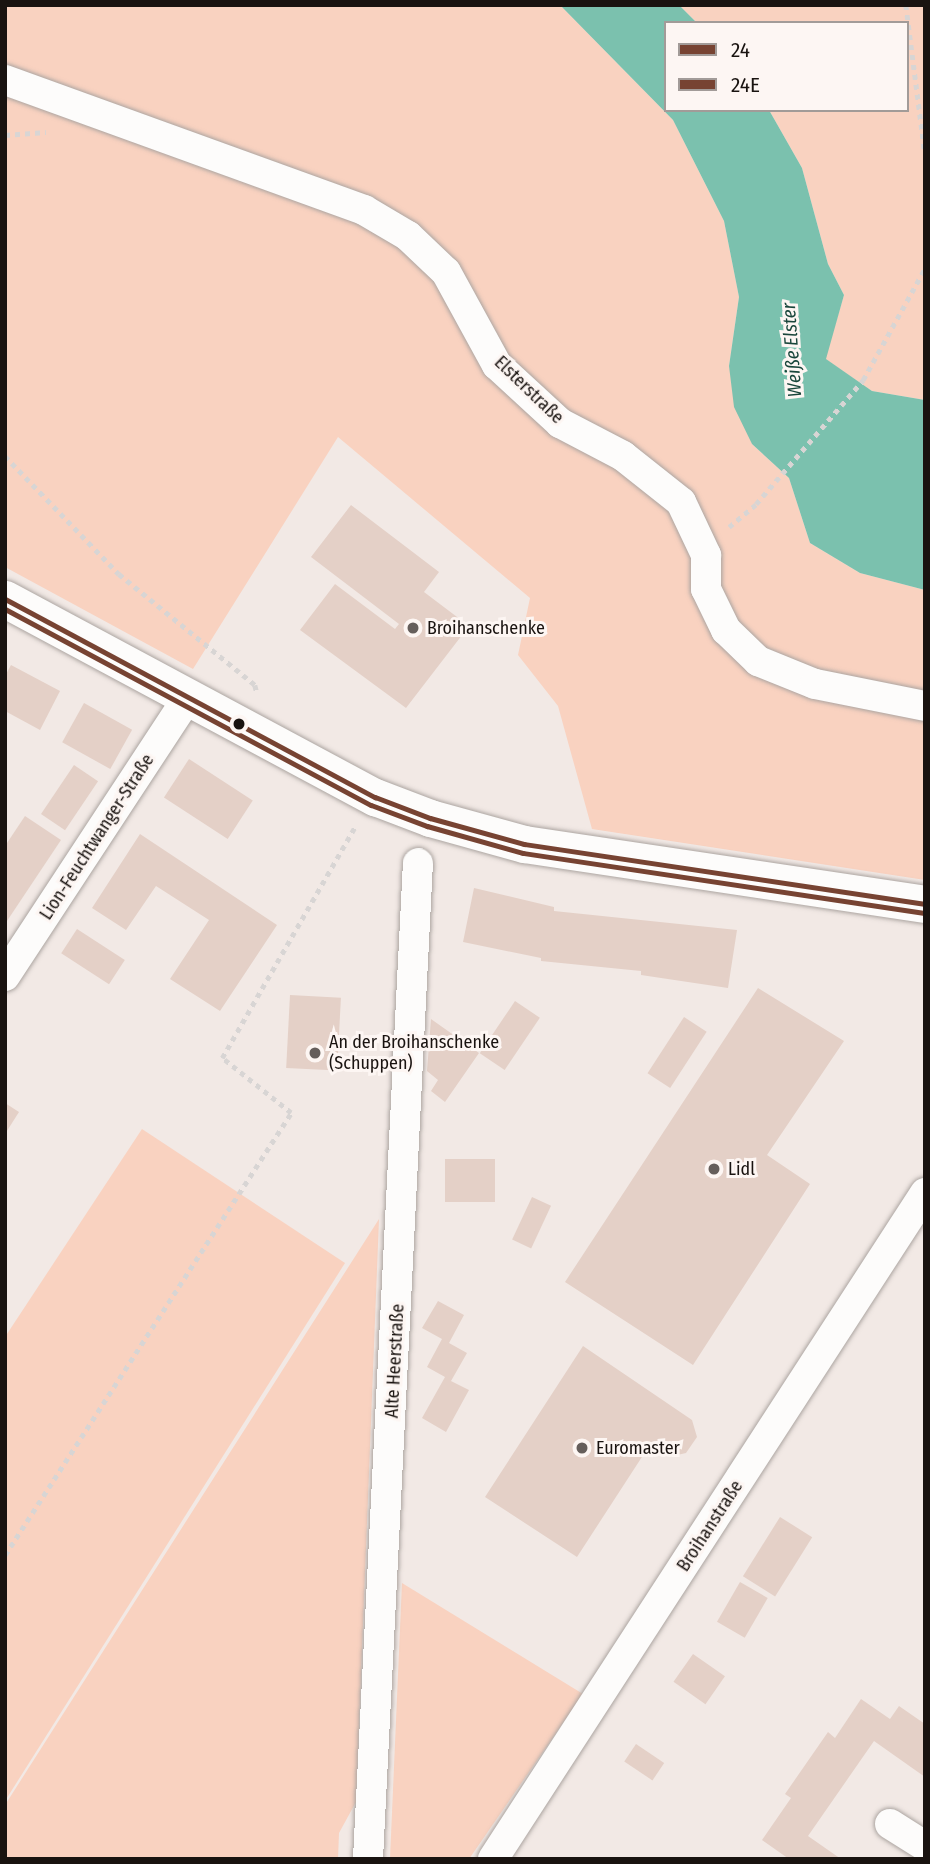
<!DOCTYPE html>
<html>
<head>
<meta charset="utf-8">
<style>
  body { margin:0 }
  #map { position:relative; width:930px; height:1864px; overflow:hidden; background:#f2e9e5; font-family:"Fira Sans Condensed",sans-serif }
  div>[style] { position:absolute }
  .green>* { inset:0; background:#f9d2c0 }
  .water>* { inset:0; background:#7bc1ae }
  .building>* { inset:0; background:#e4d0c7; transform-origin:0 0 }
  .path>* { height:4.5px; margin-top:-2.25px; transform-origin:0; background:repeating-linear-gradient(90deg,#d8d5d4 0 5px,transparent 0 10px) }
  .roads { filter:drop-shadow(0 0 2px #aca5a1) drop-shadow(0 0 2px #aca5a1) }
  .minor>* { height:30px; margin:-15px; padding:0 15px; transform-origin:15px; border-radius:15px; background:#fdfcfb }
  .tertiary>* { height:37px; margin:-18.5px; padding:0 18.5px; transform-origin:18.5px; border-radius:18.5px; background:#fdfcfb }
  .bus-1>* { height:5px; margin:-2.5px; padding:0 2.5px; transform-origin:2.5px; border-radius:2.5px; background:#774332 }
  .bus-2>* { height:5px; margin:-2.5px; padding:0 2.5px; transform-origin:2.5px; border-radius:2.5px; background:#774332 }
  .dots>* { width:19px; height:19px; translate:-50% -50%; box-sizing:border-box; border:4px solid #fdf6f3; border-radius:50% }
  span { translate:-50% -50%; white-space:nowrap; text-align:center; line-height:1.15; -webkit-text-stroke:6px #fdf6f3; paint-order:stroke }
  .street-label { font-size:18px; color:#191310 }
  .poi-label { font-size:18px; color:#191310 }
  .left { translate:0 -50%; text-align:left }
  .water-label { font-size:19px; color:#19463b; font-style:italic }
  .frame { position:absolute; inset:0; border:7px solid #191310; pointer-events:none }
  .legend { position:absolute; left:664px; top:21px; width:245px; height:91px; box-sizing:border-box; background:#fdf6f3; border:2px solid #a29b98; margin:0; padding:9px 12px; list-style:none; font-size:21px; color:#191310 }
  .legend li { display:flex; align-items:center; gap:14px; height:35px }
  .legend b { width:35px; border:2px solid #a29b98 }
</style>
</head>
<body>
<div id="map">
  <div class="green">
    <div style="clip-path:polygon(5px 5px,560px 5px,673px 120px,724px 221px,739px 297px,729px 366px,752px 444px,789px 478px,810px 543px,860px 573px,925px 590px,925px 880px,592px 829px,558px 706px,518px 655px,530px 598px,338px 437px,193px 669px,5px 567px)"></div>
    <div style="clip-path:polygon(679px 5px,925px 5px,925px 400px,872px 391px,825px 359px,844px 295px,828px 264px,802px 168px,769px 110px,907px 110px,907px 23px,697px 23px)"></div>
    <div style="clip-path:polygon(142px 1129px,345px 1263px,5px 1801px,5px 1337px)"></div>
    <div style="clip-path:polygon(379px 1219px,356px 1802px,339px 1833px,338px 1859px,5px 1859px,5px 1805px)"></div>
    <div style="clip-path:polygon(402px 1583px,583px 1694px,469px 1859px,390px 1859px)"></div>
  </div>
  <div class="water">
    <div style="clip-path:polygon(560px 5px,679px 5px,697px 23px,666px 23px,666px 110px,769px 110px,802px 168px,828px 264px,844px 295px,826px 359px,872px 391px,925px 400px,925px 590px,860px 573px,810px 543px,789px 478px,752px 444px,734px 407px,729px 366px,739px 297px,724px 221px,673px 120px)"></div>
  </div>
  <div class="building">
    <div style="clip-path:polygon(351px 505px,439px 572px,424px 592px,469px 626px,406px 708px,300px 630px,335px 584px,395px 629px,399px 624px,311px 557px)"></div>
    <div style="clip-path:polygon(11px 665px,60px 691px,40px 730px,5px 711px,5px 676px)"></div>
    <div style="left:84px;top:703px;width:55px;height:45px;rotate:29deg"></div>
    <div style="left:189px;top:759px;width:76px;height:46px;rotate:33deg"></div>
    <div style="left:74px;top:765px;width:29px;height:59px;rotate:34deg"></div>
    <div style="clip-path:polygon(25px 816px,61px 840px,5px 924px,5px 846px)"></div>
    <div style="clip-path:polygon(140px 834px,277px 925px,220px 1011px,170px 979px,209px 920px,156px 886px,126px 930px,92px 908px)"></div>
    <div style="clip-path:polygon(474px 888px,554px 907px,554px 911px,737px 930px,728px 988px,641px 975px,641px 971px,541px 961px,541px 958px,463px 942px)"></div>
    <div style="left:77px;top:929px;width:57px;height:29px;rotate:33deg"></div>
    <div style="clip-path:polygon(758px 988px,844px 1041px,767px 1155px,810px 1184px,693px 1365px,565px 1282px)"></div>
    <div style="left:290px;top:995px;width:51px;height:73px;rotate:3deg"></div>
    <div style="left:515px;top:1001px;width:30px;height:63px;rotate:34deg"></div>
    <div style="left:684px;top:1017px;width:27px;height:67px;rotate:33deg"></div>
    <div style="clip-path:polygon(431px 1019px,479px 1053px,445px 1102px,431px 1091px,438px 1080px,427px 1071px)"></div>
    <div style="clip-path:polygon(5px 1103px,19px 1112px,5px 1134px)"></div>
    <div style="left:445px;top:1159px;width:50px;height:43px"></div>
    <div style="left:532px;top:1197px;width:21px;height:47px;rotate:25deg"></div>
    <div style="clip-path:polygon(438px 1301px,464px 1315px,449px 1343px,467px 1353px,451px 1381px,469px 1390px,446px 1432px,422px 1418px,445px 1377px,427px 1367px,442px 1339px,422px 1328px)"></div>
    <div style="clip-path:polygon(583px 1346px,692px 1420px,697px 1437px,686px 1453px,673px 1456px,651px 1443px,577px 1557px,485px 1497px)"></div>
    <div style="left:780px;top:1517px;width:38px;height:70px;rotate:32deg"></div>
    <div style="left:740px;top:1582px;width:32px;height:46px;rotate:30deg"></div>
    <div style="left:693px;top:1654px;width:39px;height:34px;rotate:35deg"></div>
    <div style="clip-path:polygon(861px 1699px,890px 1719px,899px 1706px,925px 1724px,925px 1777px,874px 1741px,808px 1836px,841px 1859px,789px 1859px,762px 1840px,791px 1798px,785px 1794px,828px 1732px,835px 1738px)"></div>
    <div style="left:636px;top:1744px;width:34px;height:21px;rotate:34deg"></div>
  </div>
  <div class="path">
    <div style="left:906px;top:5px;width:149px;rotate:82.7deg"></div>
    <div style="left:5px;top:135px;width:41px;rotate:-4.2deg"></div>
    <div style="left:5px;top:456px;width:164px;rotate:46deg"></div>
    <div style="left:119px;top:574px;width:176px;rotate:39.2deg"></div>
    <div style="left:255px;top:685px;width:8px;rotate:76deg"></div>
    <div style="left:729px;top:527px;width:35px;rotate:-40deg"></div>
    <div style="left:756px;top:504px;width:164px;rotate:-49.2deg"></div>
    <div style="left:863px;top:380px;width:128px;rotate:-61deg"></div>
    <div style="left:5px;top:1555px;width:526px;rotate:-57.09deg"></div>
    <div style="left:291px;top:1113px;width:88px;rotate:-141.4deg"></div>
    <div style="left:222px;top:1058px;width:267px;rotate:-60.1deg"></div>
  </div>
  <div class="roads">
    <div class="minor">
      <div style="left:5px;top:80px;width:382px;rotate:19.9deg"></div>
      <div style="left:364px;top:210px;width:51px;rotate:30.6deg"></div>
      <div style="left:408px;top:236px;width:52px;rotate:43.5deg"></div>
      <div style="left:446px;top:272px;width:106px;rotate:61.3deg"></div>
      <div style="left:497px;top:365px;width:86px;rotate:42.6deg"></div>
      <div style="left:560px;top:423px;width:71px;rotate:27.6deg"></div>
      <div style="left:623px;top:456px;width:74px;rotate:38.4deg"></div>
      <div style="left:681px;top:502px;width:59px;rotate:64.7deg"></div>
      <div style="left:706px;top:555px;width:34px;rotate:90deg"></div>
      <div style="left:706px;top:589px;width:46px;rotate:64deg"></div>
      <div style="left:726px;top:630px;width:45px;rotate:44.1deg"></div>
      <div style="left:758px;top:661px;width:61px;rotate:22deg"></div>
      <div style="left:815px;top:684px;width:112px;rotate:11.3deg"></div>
      <div style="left:5px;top:976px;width:334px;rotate:-56.7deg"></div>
      <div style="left:890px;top:1824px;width:41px;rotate:32.2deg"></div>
      <div style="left:368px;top:1859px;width:997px;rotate:-87.13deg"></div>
      <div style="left:493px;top:1859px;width:794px;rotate:-57.03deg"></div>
    </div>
    <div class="tertiary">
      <div style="left:5px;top:599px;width:420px;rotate:28.2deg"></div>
      <div style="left:375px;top:797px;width:59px;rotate:20.9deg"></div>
      <div style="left:430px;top:818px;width:98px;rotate:15.5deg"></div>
      <div style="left:524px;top:844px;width:405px;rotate:8.5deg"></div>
    </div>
  </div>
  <div class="bus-1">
    <div style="left:5px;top:599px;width:420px;rotate:28.2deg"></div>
    <div style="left:375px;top:797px;width:59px;rotate:20.9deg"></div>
    <div style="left:430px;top:818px;width:98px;rotate:15.5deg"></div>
    <div style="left:524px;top:844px;width:405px;rotate:8.5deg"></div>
  </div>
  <div class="bus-2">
    <div style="left:5px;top:609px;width:415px;rotate:28.2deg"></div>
    <div style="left:371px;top:805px;width:60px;rotate:20.6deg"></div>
    <div style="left:427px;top:826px;width:100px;rotate:15.7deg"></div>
    <div style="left:523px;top:853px;width:405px;rotate:8.5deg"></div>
  </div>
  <div class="dots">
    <div style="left:413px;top:628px;background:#655e5b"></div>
    <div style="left:239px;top:724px;background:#191310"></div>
    <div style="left:315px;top:1053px;background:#655e5b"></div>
    <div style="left:714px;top:1169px;background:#655e5b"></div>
    <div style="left:582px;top:1448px;background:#655e5b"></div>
  </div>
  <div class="street-label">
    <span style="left:529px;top:390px;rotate:44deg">Elsterstraße</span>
    <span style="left:97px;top:837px;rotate:-57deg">Lion-Feuchtwanger-Straße</span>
    <span style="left:395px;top:1361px;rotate:-87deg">Alte Heerstraße</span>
    <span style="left:710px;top:1526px;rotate:-57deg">Broihanstraße</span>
  </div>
  <div class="poi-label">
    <span class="left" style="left:427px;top:628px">Broihanschenke</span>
    <span class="left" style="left:329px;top:1053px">An der Broihanschenke<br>(Schuppen)</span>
    <span class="left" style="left:728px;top:1169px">Lidl</span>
    <span class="left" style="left:596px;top:1448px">Euromaster</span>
  </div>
  <div class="water-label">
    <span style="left:792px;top:350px;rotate:-94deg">Weiße Elster</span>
  </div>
  <div class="frame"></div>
  <ul class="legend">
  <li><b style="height:9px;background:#774332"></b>24</li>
  <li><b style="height:9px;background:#774332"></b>24E</li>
  </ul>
</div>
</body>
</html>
